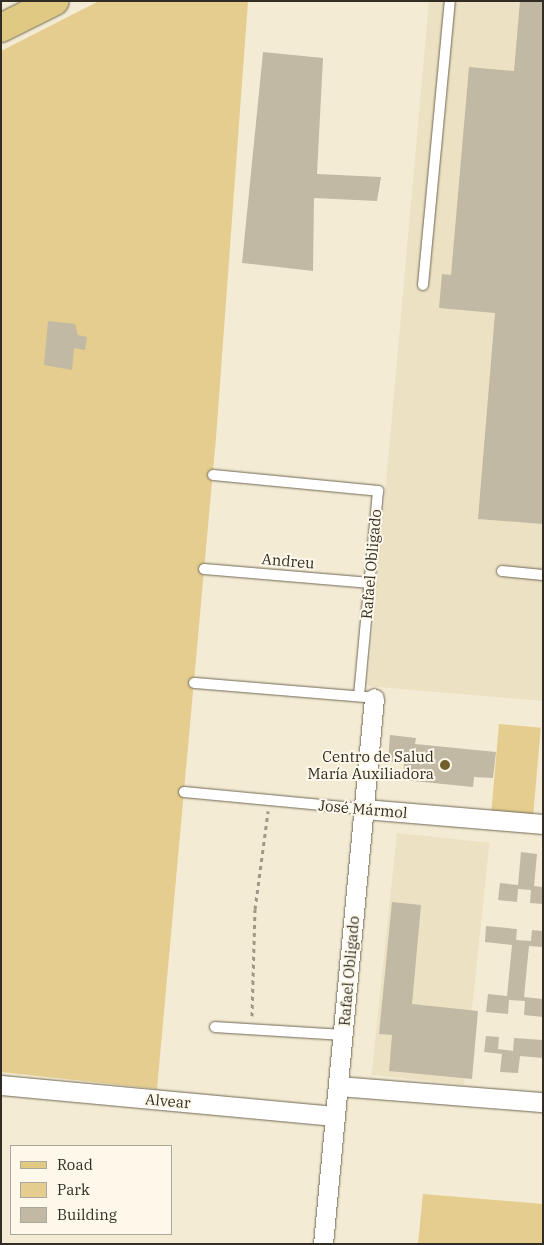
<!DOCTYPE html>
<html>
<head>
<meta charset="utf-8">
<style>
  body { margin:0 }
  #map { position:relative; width:544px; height:1245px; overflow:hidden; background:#f4ebd4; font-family:"IBM Plex Serif",serif }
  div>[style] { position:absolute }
  .built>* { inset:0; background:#ece1c3; transform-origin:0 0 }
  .green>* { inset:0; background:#e4cd8e; transform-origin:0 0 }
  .building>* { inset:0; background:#c1b9a3 }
  .path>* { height:3px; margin-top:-1.5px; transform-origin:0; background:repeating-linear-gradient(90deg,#9e9887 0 4px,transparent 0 8px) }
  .roads { filter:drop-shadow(0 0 1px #6f6753) drop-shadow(0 0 1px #6f6753) }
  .lane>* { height:10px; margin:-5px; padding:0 5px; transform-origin:5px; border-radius:5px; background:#fff }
  .street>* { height:19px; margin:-9.5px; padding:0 9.5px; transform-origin:9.5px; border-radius:9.5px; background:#fff }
  .primary>* { height:28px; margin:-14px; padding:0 14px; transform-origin:14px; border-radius:14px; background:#e0ca83 }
  .dots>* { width:14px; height:14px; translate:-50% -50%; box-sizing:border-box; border:2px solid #fef8ea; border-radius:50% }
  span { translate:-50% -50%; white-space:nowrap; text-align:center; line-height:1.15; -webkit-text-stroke:4px #fef8ea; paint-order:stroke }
  .street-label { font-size:15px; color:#312d25 }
  .poi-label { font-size:15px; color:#312d25 }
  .right { translate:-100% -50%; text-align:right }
  .frame { position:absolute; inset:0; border:2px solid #312d25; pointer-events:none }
  .legend { position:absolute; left:10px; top:1145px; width:162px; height:90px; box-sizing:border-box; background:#fef8ea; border:1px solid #aca79b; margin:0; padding:6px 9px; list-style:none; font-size:15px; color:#312d25 }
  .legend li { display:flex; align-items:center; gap:10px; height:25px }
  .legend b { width:25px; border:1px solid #aca79b }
</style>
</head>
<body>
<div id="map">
  <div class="built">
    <div style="clip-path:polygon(429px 1px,543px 1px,543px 701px,368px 686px)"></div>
    <div style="left:397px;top:833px;width:93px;height:243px;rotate:6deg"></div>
  </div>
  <div class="green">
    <div style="clip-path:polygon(99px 1px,248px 1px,216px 438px,157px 1089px,1px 1072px,1px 51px)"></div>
    <div style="left:499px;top:724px;width:42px;height:92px;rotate:5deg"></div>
    <div style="clip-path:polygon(423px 1194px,543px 1204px,543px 1244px,418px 1244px)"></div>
  </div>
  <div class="building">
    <div style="clip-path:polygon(520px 1px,543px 1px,543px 524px,478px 519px,495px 313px,439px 308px,442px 274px,451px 275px,469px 67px,514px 71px)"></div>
    <div style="clip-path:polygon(263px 52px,323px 58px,317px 174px,381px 177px,377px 201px,314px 198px,313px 271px,242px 263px)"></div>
    <div style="clip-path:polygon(48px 321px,75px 324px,78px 335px,87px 337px,85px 350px,74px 348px,72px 370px,44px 365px)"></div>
    <div style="clip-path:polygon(390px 735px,416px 738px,415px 744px,496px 752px,493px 778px,474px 777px,473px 787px,403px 780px,404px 763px,388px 761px)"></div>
    <div style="clip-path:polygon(521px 852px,537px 854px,534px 886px,543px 887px,543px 904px,530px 903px,531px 890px,518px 889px,517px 902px,498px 900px,500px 883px,518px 885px)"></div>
    <div style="clip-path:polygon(392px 902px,421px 905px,412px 1004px,478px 1011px,472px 1079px,389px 1071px,392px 1035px,379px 1034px)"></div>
    <div style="clip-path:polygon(486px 926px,517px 929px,516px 940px,531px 941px,532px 930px,543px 931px,543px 947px,529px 946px,524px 997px,543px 999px,543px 1017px,524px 1015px,525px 1001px,509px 1000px,508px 1014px,486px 1012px,488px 994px,507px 996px,512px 945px,485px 942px)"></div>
    <div style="clip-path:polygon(486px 1036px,499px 1037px,498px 1049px,513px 1051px,514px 1038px,543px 1040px,543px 1058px,520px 1056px,518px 1073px,500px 1072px,502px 1054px,484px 1052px)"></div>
  </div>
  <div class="path">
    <div style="left:252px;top:1016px;width:107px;rotate:-88.4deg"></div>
    <div style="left:255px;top:909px;width:99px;rotate:-82.4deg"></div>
  </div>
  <div class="roads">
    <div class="lane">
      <div style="left:423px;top:285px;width:285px;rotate:-84.6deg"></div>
      <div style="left:213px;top:475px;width:166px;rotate:5.5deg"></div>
      <div style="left:378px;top:491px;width:206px;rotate:95.3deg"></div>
      <div style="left:204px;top:569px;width:167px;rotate:4.8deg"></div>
      <div style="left:502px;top:571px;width:41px;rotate:5.6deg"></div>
      <div style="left:194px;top:683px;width:173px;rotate:4.7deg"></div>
      <div style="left:184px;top:792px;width:181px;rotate:5.4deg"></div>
      <div style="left:215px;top:1027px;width:128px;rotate:3.6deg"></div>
    </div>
    <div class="street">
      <div style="left:364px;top:809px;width:180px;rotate:4.8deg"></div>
      <div style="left:1px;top:1085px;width:335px;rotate:5.3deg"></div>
      <div style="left:338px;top:1086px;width:206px;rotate:4.5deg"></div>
      <div style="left:323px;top:1244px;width:548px;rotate:-84.66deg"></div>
    </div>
    <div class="primary">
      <div style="left:1px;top:28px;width:60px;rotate:-26.6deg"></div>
    </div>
  </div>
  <div class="dots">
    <div style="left:445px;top:765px;background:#715f2d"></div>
  </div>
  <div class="street-label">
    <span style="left:288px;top:561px;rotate:5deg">Andreu</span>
    <span style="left:371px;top:564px;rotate:-85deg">Rafael Obligado</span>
    <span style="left:363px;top:809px;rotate:5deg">José Mármol</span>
    <span style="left:349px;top:971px;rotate:-85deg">Rafael Obligado</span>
    <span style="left:168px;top:1101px;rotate:5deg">Alvear</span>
  </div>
  <div class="poi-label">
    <span class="right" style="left:434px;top:765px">Centro de Salud<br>María Auxiliadora</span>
  </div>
  <div class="frame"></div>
  <ul class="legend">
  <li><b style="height:6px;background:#e0ca83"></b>Road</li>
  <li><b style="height:14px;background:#e4cd8e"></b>Park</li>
  <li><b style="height:14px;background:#c1b9a3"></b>Building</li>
  </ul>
</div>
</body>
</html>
